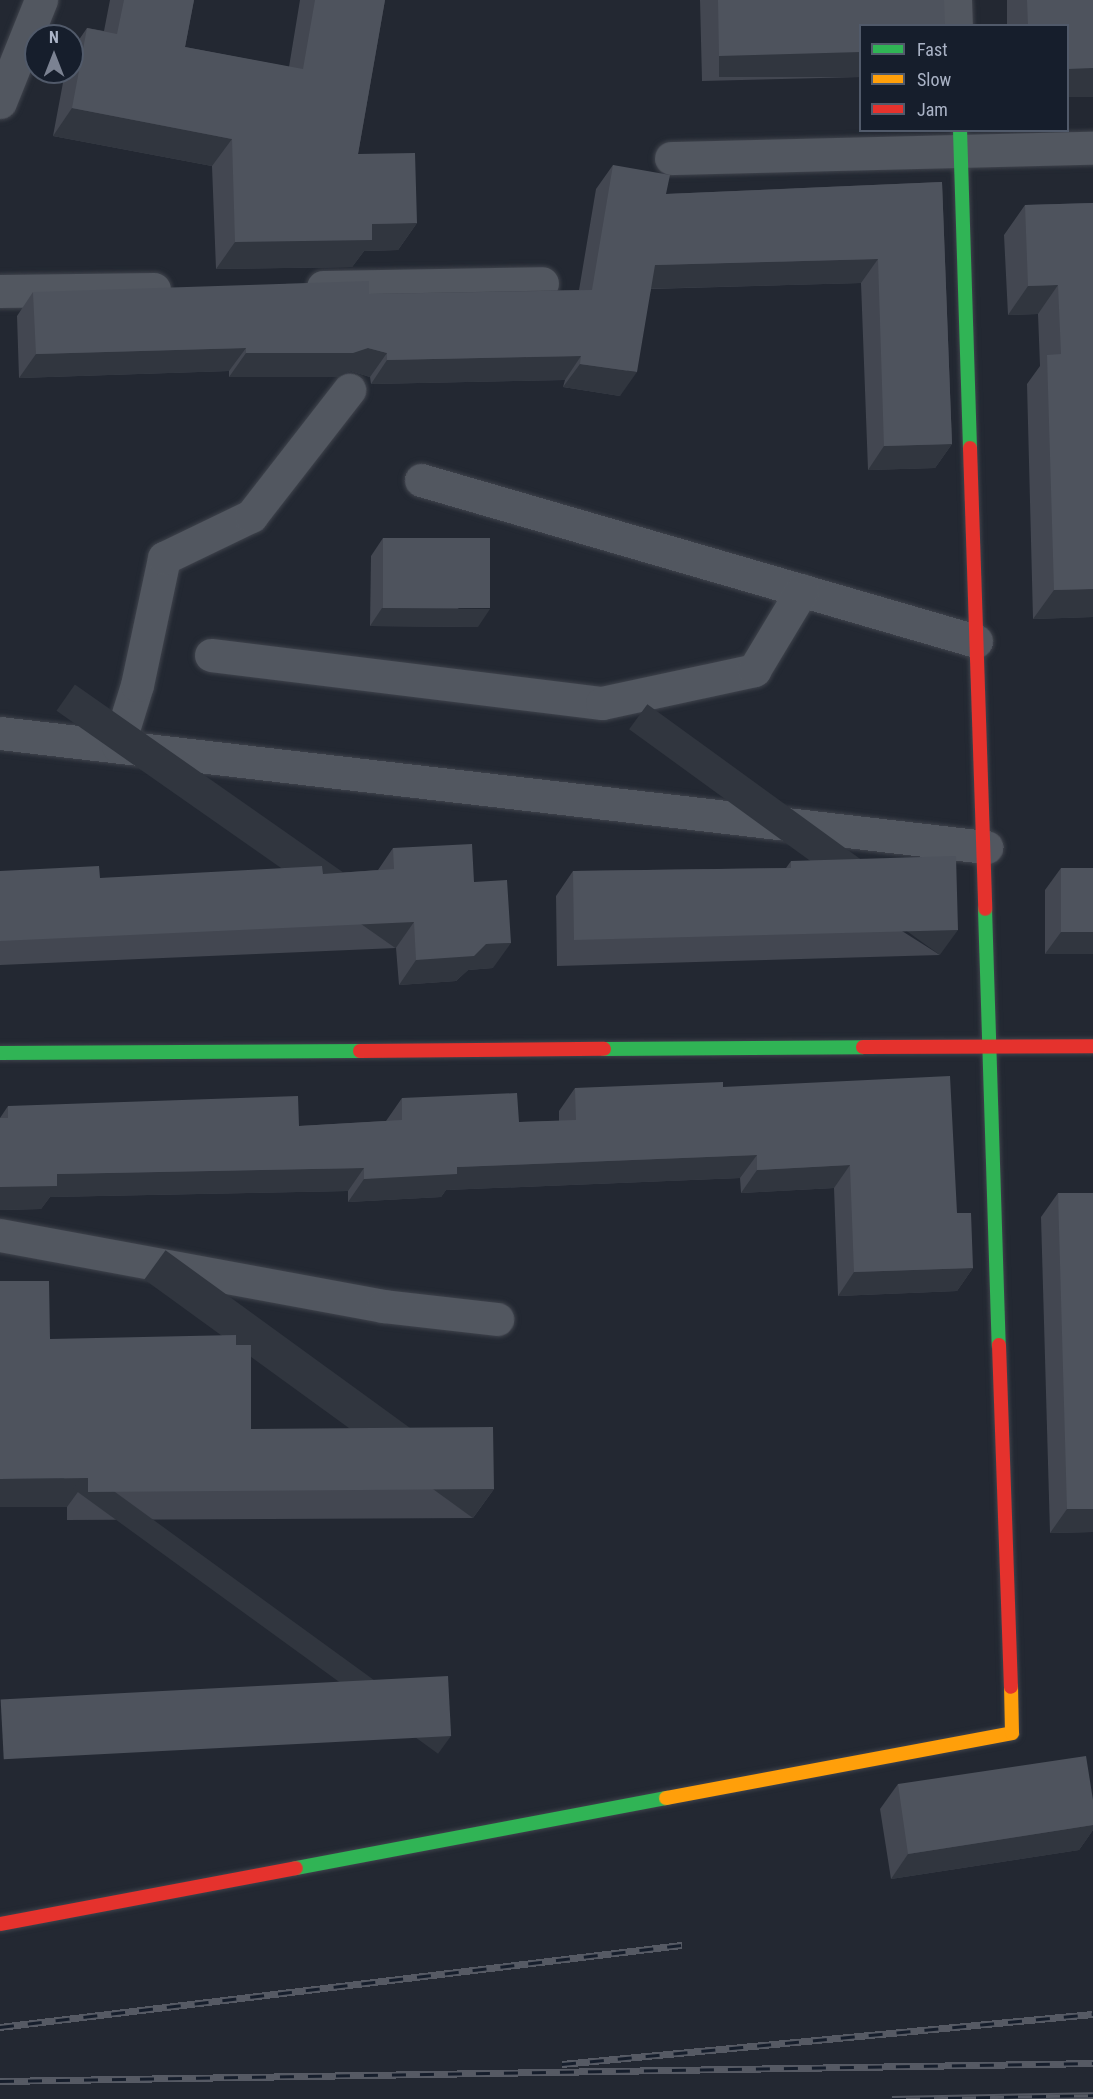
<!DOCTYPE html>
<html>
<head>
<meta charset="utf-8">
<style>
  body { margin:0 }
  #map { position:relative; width:1093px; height:2099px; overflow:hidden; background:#232832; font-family:"Roboto Condensed",sans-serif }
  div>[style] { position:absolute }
  .roads { filter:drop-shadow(0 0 2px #3f434c) drop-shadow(0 0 2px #3f434c) }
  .street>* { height:33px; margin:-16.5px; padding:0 16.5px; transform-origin:16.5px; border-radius:16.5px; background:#525760 }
  .fast>* { height:14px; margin:-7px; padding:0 7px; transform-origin:7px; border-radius:7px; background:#30b455 }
  .slow>* { height:14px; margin:-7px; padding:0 7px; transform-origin:7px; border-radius:7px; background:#ff9f0a }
  .jam>* { height:14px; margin:-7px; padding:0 7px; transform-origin:7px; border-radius:7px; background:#e5322d }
  .rail>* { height:7px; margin-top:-3.5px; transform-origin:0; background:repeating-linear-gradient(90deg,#161e2c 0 14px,#565a64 0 28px); box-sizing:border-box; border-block:2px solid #565a64 }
  .wall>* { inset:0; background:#434751 }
  .shaded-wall>* { inset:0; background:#31363f; transform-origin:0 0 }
  .building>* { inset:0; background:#4e535d; transform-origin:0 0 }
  span { translate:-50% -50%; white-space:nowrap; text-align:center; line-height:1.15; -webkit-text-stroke:6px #161e2c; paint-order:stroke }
  .legend { position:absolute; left:859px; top:24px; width:210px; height:108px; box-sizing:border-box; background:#161e2c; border:2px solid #515a6a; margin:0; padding:8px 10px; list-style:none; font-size:18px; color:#aab3c6 }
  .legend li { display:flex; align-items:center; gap:12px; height:30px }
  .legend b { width:30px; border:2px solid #515a6a }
  .north { position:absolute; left:24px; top:24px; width:60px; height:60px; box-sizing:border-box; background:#161e2c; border:2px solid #515a6a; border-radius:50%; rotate:0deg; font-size:16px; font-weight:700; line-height:24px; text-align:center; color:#aab3c6 }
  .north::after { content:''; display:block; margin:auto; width:21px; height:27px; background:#7b8292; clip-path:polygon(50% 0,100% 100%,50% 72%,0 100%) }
</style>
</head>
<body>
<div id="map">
  <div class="roads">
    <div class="street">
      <div style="left:955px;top:0;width:26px;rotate:88deg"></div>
      <div style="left:0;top:102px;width:110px;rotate:-68.1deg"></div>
      <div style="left:671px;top:158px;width:422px;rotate:-1.4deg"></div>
      <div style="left:323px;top:287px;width:219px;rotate:-1deg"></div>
      <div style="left:0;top:291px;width:154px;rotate:-0.7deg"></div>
      <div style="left:421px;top:480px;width:578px;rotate:16.18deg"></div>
      <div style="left:211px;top:655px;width:394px;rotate:7deg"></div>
      <div style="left:602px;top:703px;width:156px;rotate:-12.2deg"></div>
      <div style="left:754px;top:670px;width:93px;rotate:-59deg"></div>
      <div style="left:0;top:733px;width:993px;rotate:6.6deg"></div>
      <div style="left:118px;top:746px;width:64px;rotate:-72.7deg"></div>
      <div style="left:137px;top:685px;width:130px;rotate:-78deg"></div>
      <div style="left:164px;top:558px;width:97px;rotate:-25.8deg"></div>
      <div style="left:251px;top:516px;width:160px;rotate:-52.1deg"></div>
      <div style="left:0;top:1235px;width:390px;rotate:10.5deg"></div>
      <div style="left:383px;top:1306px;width:115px;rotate:6.5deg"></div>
    </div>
    <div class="fast">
      <div style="left:960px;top:130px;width:318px;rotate:88.2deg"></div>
      <div style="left:985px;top:909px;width:436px;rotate:88.2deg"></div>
      <div style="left:604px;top:1049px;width:259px;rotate:-0.4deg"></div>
      <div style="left:0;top:1053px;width:360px;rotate:-0.3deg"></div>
      <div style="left:296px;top:1868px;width:377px;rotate:-10.7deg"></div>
    </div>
    <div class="slow">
      <div style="left:666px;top:1798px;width:352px;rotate:-10.6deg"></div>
      <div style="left:1012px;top:1733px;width:46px;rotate:-91.2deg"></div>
    </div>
    <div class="jam">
      <div style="left:970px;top:448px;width:461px;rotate:88.1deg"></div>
      <div style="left:863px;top:1047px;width:230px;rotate:-0.2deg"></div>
      <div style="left:360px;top:1051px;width:244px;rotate:-0.5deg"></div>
      <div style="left:999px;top:1345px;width:342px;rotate:88deg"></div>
      <div style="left:0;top:1924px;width:301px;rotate:-10.7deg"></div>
    </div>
  </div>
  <div class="rail">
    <div style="left:0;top:2027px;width:687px;rotate:-6.86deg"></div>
    <div style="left:562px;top:2064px;width:533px;rotate:-5.38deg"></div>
    <div style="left:0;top:2081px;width:1093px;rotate:-0.94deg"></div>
    <div style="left:892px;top:2099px;width:201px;rotate:-1.1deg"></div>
  </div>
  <div class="wall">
    <div style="clip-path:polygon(110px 0,194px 0,185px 47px,289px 67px,300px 0,385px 0,358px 154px,417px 223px,398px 250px,364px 251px,352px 267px,216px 269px,212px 166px,53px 136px,65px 72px,72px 72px,72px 50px,87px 28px,104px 31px)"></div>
    <div style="clip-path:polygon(700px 0,944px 0,861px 26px,861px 77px,702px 81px)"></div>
    <div style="clip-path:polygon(1007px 0,1093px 0,1093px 97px,1068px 97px,1068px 26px,1007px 26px)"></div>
    <div style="clip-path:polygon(613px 165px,666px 194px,942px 182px,952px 444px,935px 468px,868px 470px,861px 283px,651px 289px,620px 396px,563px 387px,565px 380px,371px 384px,370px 377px,351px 371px,337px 377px,229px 377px,229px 371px,19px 378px,17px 316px,33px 292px,369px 294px,579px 290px,596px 189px)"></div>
    <div style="clip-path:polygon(1093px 203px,1093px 617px,1033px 619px,1027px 384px,1040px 366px,1038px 314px,1008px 315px,1004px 235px,1025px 205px)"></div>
    <div style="clip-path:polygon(383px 538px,478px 627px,370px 626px,371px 556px)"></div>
    <div style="clip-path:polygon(393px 848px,474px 882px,493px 968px,468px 970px,456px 981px,399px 985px,396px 948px,0 965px,0 871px,100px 878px,323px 874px,378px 870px)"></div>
    <div style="clip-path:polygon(791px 861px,940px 955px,557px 966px,556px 896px,573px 871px,786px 868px)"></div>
    <div style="clip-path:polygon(1061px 868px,1093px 954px,1045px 954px,1045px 890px)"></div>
    <div style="clip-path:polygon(723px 1087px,957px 1213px,973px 1268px,957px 1291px,838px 1296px,834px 1188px,741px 1193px,740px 1178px,446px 1190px,441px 1197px,348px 1202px,348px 1191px,50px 1197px,41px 1209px,0 1210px,0 1118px,8px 1106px,299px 1126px,386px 1121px,402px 1098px,519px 1122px,559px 1121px,559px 1111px,575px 1088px)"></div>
    <div style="clip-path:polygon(1058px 1193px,1093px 1532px,1050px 1533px,1041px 1217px)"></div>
    <div style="clip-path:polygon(50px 1339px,236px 1345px,251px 1429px,494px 1489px,473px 1518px,67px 1520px,67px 1507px)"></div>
    <div style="clip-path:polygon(898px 1784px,1093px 1800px,1093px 1830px,1079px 1850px,891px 1879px,880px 1809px)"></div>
  </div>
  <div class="shaded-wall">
    <div style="left:861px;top:52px;width:25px;height:142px;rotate:90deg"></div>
    <div style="left:1093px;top:68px;width:29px;height:25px;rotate:90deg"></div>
    <div style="clip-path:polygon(72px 108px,232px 139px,212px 166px,53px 136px)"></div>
    <div style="clip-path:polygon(417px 223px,398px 250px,364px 251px,352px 267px,216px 269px,235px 242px,372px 224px)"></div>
    <div style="clip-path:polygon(878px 259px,861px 283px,638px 289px,655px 265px)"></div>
    <div style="clip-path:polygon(1058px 285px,1038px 314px,1008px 315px,1028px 286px)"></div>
    <div style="clip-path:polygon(246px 348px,229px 371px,19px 378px,36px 354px)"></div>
    <div style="clip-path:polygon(368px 348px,387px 353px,370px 377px,351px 371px,337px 377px,229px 377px,246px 353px)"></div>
    <div style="clip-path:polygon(581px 356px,565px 380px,371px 384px,387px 360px)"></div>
    <div style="clip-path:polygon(580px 364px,637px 372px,620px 396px,563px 387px)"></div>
    <div style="clip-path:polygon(952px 444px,935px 468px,868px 470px,884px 446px)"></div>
    <div style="clip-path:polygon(1093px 589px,1093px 617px,1033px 619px,1054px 590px)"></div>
    <div style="clip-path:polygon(382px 608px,490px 609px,478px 627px,370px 626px)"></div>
    <div style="left:414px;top:922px;width:32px;height:414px;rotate:125deg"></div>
    <div style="left:958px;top:930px;width:31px;height:384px;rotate:126deg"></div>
    <div style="clip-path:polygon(1093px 931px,1093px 954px,1045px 954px,1061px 932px)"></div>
    <div style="clip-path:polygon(511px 943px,493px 968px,468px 970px,456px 981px,399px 985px,416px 960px,486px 944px)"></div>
    <div style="clip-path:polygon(757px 1155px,740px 1178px,446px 1190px,441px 1197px,348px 1202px,364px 1179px,457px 1167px)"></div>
    <div style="clip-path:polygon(850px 1165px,834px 1188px,741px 1193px,757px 1170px)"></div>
    <div style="clip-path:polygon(364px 1168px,348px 1191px,50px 1197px,41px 1209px,0 1210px,0 1187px,57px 1174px)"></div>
    <div style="clip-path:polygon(973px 1268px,957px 1291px,838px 1296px,854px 1272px)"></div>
    <div style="clip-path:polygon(88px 1478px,67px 1507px,0 1507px,0 1479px)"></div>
    <div style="left:494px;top:1489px;width:36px;height:406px;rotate:126deg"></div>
    <div style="clip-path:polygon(1067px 1509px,1093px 1509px,1093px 1532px,1050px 1533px)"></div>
    <div style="left:451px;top:1736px;width:22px;height:451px;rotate:126deg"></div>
    <div style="clip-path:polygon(1093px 1825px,1093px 1830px,1079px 1850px,891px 1879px,908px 1854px)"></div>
  </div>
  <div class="building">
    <div style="clip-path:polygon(124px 0,194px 0,185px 47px,303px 69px,315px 0,385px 0,358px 154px,415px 153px,417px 223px,372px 224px,372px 240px,235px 242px,232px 139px,72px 108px,87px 28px,117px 34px)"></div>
    <div style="clip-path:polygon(718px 0,944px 0,945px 26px,861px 26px,861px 52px,719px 56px)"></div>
    <div style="clip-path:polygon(1027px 0,1093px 0,1093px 68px,1068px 69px,1068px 26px,1028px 26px)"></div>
    <div style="clip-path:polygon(613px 165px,670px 175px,666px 194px,942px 182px,952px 444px,884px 446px,878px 259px,655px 265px,637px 372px,580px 364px,581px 356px,387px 360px,387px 353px,368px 348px,353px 353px,246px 353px,246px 348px,36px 354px,33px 292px,369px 281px,369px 294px,592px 290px)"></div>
    <div style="clip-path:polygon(1093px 203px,1093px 589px,1054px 590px,1047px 355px,1061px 354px,1058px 285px,1028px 286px,1025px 205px)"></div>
    <div style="left:383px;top:538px;width:107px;height:70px"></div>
    <div style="clip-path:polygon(472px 844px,474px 882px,507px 880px,511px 943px,486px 944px,474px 956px,416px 960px,414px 922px,0 941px,0 871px,99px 866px,100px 878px,322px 866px,323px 874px,394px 869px,393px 848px)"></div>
    <div style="clip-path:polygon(956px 856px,958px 930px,574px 940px,573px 871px,791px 868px,791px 861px)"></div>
    <div style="left:1061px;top:868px;width:32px;height:64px"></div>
    <div style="clip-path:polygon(950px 1076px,957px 1213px,971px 1213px,973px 1268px,854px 1272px,850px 1165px,757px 1170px,757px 1155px,457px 1167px,457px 1174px,364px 1179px,364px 1168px,57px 1174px,57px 1186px,0 1187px,0 1118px,8px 1118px,8px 1106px,298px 1096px,299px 1126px,402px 1120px,402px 1098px,517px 1093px,519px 1122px,576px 1120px,575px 1088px,723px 1082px,723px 1087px)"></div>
    <div style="clip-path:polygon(1058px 1193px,1093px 1193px,1093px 1509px,1067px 1509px)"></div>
    <div style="clip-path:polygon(0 1281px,49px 1281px,50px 1339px,236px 1335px,236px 1345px,251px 1345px,251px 1429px,493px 1427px,494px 1489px,88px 1492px,88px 1478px,0 1479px)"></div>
    <div style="left:448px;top:1676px;width:60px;height:448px;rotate:87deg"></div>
    <div style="clip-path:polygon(1086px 1756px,1093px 1800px,1093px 1825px,908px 1854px,898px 1784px)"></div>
  </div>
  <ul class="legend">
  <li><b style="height:8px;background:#30b455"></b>Fast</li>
  <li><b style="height:8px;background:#ff9f0a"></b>Slow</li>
  <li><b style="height:8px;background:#e5322d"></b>Jam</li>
  </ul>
  <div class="north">N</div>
</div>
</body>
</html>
